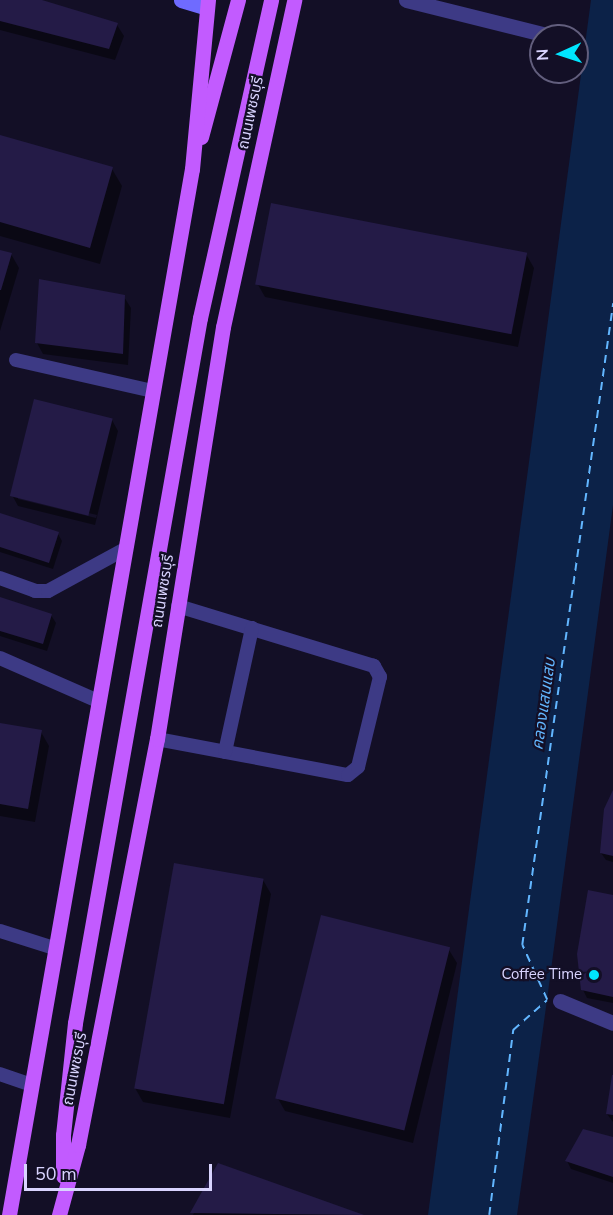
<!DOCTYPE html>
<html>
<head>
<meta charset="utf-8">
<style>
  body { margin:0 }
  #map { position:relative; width:613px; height:1215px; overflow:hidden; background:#130f26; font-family:"Nunito Sans","Noto Sans Thai",sans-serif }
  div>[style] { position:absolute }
  .water>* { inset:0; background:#0c2248 }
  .shadow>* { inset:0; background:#0007 }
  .ferry>* { height:1.5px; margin-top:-0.75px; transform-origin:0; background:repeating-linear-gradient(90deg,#62b6ff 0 8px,transparent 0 14px) }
  .building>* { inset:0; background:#241b47; transform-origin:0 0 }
  .lane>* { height:14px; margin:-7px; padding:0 7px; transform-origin:7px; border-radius:7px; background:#3d3a85 }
  .street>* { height:15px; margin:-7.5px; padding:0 7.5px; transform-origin:7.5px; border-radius:7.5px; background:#3d3a85 }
  .secondary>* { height:15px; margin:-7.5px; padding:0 7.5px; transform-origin:7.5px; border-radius:7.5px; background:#6f6bff }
  .primary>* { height:15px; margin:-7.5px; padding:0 7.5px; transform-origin:7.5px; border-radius:7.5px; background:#c25bff }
  .dots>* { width:16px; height:16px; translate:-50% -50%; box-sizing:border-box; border:3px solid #130f26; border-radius:50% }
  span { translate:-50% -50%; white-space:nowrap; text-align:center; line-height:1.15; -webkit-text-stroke:4.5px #130f26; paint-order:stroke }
  .street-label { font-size:15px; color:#d9d4ff }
  .poi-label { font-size:15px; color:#d9d4ff }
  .right { translate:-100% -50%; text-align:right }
  .water-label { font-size:16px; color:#62b6ff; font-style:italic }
  .north { position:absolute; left:529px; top:24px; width:60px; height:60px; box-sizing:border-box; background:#130f26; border:2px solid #625e7d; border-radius:50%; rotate:267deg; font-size:16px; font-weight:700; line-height:24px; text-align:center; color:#d9d4ff }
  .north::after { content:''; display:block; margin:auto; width:21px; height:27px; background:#00e5ff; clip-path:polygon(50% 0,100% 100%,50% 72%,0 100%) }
  .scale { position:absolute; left:24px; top:1164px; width:188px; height:27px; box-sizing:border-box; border:3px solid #d9d4ff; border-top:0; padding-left:8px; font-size:18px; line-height:21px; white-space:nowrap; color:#d9d4ff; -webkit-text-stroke:4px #130f26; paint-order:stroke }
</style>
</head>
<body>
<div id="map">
  <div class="water">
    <div style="clip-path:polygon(591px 0,613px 0,613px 505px,547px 1000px,517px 1215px,428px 1215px)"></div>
  </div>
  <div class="shadow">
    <div style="clip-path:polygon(0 0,37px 0,117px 25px,124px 36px,115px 60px,0 30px)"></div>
    <div style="clip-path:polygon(0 137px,112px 169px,122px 186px,100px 264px,0 236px)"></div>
    <div style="clip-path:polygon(0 251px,11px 254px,19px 268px,0 331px)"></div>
    <div style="clip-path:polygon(526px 254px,534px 268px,518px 347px,265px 297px,257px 283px)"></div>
    <div style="clip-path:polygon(124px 297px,131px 308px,128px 365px,43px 354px,37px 343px)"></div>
    <div style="clip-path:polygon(evenodd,112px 420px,118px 431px,95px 525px,18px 506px,12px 495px,112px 420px,18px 496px,97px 515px,96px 518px,18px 499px,18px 496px)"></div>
    <div style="clip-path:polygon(0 515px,58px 534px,62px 541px,53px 569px,0 552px)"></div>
    <div style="clip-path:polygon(0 599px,51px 615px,56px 623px,47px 651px,0 636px)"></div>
    <div style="clip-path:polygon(0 724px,41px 732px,49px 746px,35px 822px,0 816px)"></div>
    <div style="clip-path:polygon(613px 793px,613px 862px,606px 860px,601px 853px)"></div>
    <div style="clip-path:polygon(263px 880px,271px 894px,230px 1118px,143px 1102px,135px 1088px)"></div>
    <div style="clip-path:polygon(613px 896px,613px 1003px,587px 998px,583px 990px)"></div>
    <div style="clip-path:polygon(449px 950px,457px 963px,413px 1143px,285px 1111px,277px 1097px)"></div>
    <div style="clip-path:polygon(613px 1076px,613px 1122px,607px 1114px)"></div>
    <div style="clip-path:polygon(613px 1138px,613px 1183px,571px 1169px,567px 1161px)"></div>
    <div style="clip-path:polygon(219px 1164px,361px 1215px,193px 1215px)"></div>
  </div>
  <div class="ferry">
    <div style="left:489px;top:1215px;width:187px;rotate:-82.6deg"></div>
    <div style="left:513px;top:1030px;width:45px;rotate:-41.4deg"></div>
    <div style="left:547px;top:1000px;width:60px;rotate:-114.4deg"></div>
    <div style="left:522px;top:945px;width:648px;rotate:-81.93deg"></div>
  </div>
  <div class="building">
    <div style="clip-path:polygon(0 0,42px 0,118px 23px,109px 49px,0 21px)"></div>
    <div style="clip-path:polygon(0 135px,113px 167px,90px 248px,0 222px)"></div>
    <div style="left:271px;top:203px;width:261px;height:83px;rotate:11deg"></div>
    <div style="clip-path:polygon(0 250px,12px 253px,1px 290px,0 290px)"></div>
    <div style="clip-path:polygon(39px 279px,125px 295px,123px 354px,35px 343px)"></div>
    <div style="left:34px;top:399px;width:81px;height:100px;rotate:14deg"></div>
    <div style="clip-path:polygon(0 513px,59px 532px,49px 563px,0 547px)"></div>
    <div style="clip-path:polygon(0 597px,52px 614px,43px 644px,0 631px)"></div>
    <div style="clip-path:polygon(0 723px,42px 730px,28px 809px,0 804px)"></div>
    <div style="clip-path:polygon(613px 790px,613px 856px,600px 853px,604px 809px)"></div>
    <div style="left:174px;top:863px;width:91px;height:229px;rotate:10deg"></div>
    <div style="clip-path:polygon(588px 890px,613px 895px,613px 997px,581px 990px,577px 954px)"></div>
    <div style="left:321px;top:915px;width:133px;height:189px;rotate:14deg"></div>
    <div style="clip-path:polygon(612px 1075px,613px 1075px,613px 1115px,606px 1114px)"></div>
    <div style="clip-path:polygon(583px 1129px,613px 1137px,613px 1177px,565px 1161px)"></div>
    <div style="clip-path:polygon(218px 1163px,364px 1215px,190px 1213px)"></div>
  </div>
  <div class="lane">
    <div style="left:16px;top:360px;width:139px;rotate:12.8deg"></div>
    <div style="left:0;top:578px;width:37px;rotate:20deg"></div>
    <div style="left:35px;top:591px;width:13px"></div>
    <div style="left:48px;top:591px;width:88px;rotate:-28.6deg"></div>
    <div style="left:0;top:658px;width:107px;rotate:23.7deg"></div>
    <div style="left:157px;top:739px;width:194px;rotate:10.7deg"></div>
    <div style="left:348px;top:775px;width:13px;rotate:-39deg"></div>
    <div style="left:358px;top:767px;width:93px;rotate:-76.3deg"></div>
    <div style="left:380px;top:677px;width:13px;rotate:-119deg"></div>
    <div style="left:374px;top:666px;width:205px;rotate:-163deg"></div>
    <div style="left:225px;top:752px;width:127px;rotate:-77.7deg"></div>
    <div style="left:0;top:931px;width:57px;rotate:17.5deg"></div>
    <div style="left:0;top:1074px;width:34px;rotate:19deg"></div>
  </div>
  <div class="street">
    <div style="left:406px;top:0;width:148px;rotate:14deg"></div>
    <div style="left:560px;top:1001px;width:57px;rotate:22.5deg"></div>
  </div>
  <div class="secondary">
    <div style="left:181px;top:0;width:27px;rotate:17deg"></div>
  </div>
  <div class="primary">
    <div style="left:201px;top:137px;width:142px;rotate:-74.9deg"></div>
    <div style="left:63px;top:1176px;width:41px;rotate:-90deg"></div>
    <div style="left:63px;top:1135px;width:113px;rotate:-83.9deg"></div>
    <div style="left:75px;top:1023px;width:716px;rotate:-79.95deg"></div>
    <div style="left:200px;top:318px;width:326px;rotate:-77.4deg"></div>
    <div style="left:9px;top:1215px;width:1062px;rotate:-80.08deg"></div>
    <div style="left:192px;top:169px;width:170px;rotate:-84.6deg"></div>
    <div style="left:59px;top:1215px;width:73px;rotate:-74.8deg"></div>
    <div style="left:78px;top:1145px;width:414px;rotate:-79deg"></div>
    <div style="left:157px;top:739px;width:417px;rotate:-80.9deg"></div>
    <div style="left:223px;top:327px;width:335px;rotate:-77.7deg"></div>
  </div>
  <div class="dots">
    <div style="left:594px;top:975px;background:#00e5ff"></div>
  </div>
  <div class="street-label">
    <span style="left:251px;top:113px;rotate:-78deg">ถนนเพชรบุรี</span>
    <span style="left:163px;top:591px;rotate:-81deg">ถนนเพชรบุรี</span>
    <span style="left:75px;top:1069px;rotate:-79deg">ถนนเพชรบุรี</span>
  </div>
  <div class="poi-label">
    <span class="right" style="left:582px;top:975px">Coffee Time</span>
  </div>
  <div class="water-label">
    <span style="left:544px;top:704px;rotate:-82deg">คลองแสนแสบ</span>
  </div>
  <div class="north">N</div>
  <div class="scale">50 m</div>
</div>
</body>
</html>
